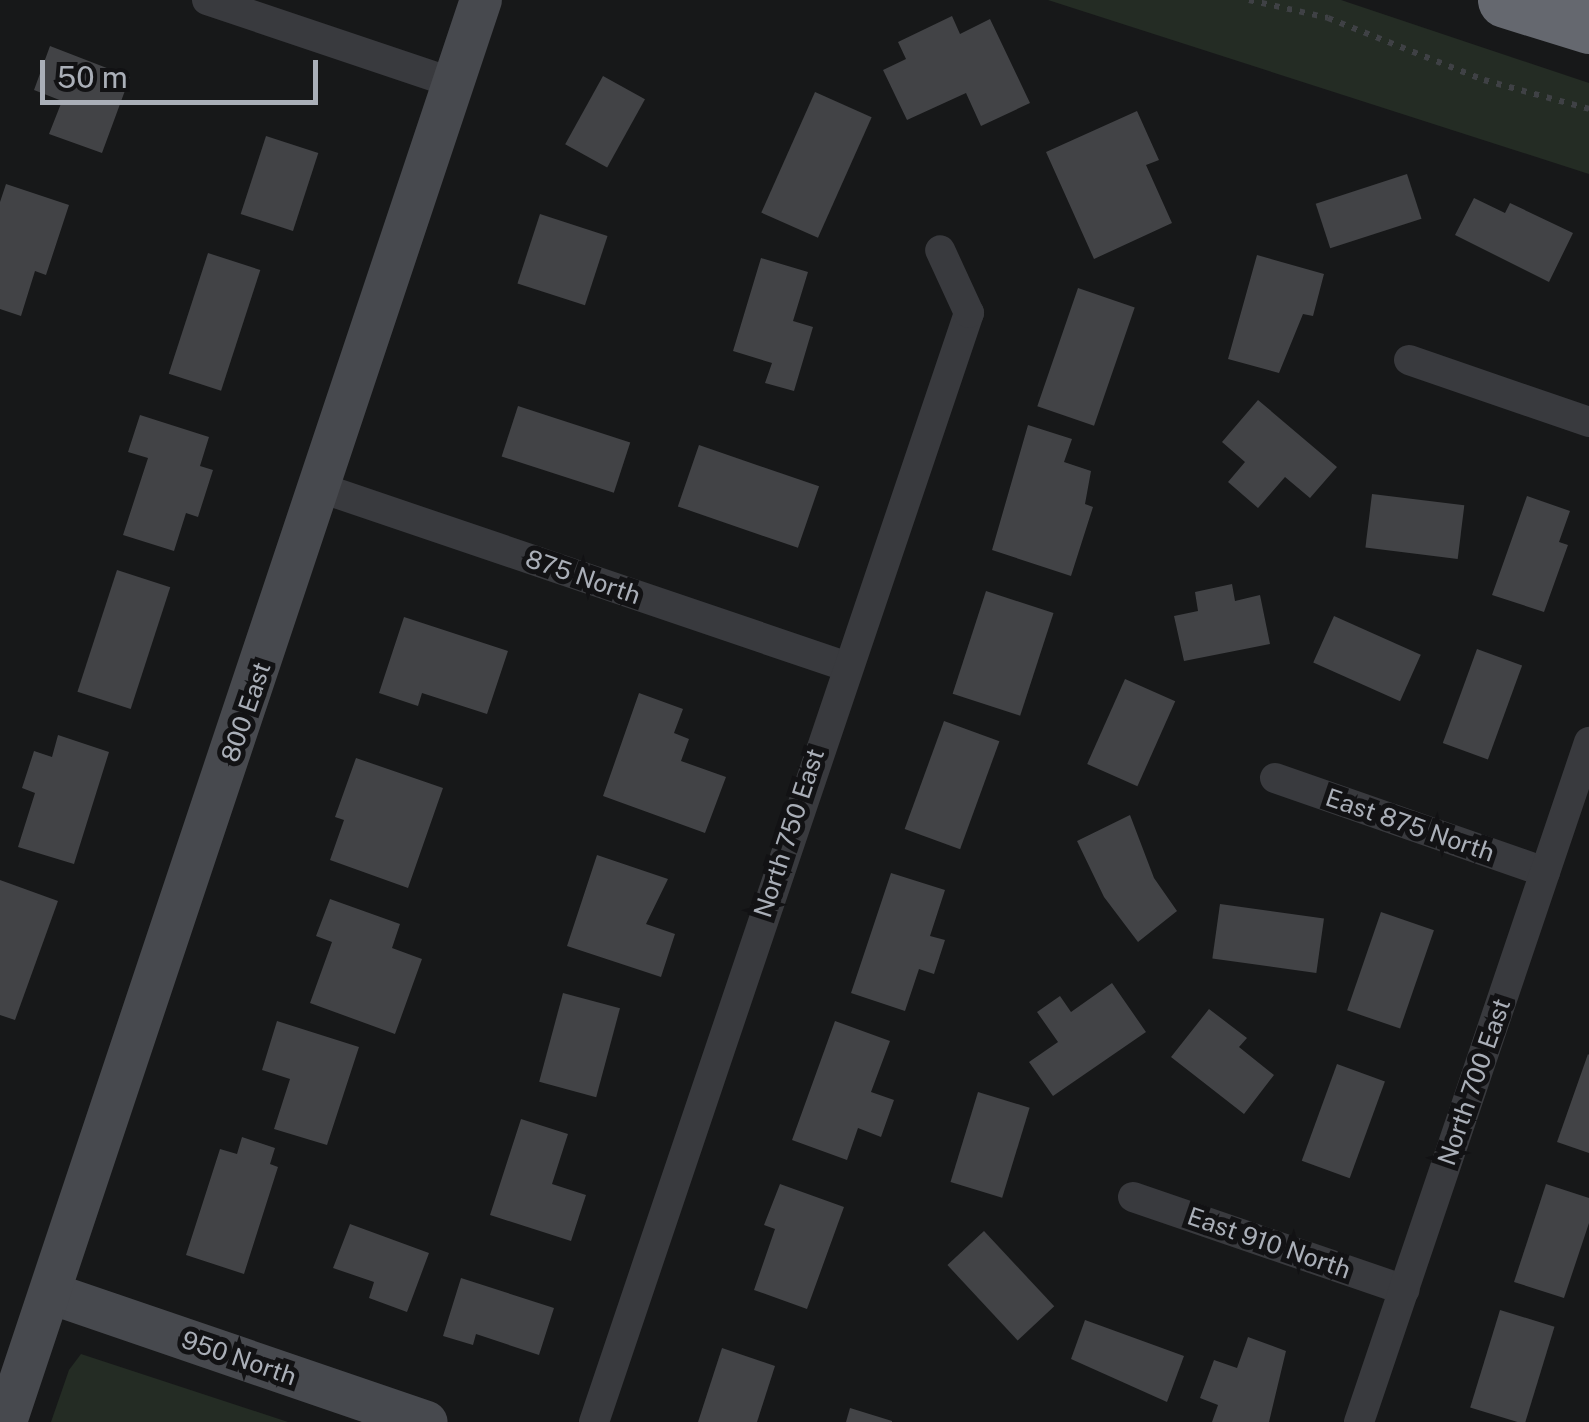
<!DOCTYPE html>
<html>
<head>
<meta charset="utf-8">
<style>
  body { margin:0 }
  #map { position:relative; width:1589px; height:1422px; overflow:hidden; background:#171819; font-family:"Public Sans",sans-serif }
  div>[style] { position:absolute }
  .green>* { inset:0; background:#242c24 }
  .building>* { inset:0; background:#424346; transform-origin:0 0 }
  .path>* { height:6px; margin-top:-3px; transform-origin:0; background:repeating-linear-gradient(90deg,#3f4145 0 5px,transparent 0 13px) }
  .street>* { height:30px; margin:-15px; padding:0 15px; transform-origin:15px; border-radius:15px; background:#393a3e }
  .secondary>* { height:42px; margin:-21px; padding:0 21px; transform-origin:21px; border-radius:21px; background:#47494e }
  .highway>* { height:55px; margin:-27.5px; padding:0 27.5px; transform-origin:27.5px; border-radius:27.5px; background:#65686f }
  span { translate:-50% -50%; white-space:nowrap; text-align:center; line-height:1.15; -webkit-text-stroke:10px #121214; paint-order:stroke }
  .street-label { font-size:25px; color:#aaafb8 }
  .scale { position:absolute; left:40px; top:60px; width:278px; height:45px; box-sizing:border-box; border:5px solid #aaafb8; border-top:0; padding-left:12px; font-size:30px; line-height:35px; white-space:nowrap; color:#aaafb8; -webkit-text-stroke:8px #121214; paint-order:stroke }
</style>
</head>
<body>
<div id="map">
  <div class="green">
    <div style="clip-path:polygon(1048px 0,1341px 0,1589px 83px,1589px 174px)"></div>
    <div style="clip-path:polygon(81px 1354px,288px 1422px,51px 1422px,69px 1370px)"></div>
  </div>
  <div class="building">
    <div style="clip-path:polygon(952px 16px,960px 34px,990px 19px,1030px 103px,981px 126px,966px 93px,907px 120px,883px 70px,906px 59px,898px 42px)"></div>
    <div style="clip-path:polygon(50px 46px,130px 77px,102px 153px,49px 134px,62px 101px,34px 90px)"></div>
    <div style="left:603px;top:76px;width:48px;height:78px;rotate:29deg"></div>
    <div style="left:815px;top:92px;width:62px;height:132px;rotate:24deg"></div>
    <div style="clip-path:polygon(1137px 111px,1159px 160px,1146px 165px,1172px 223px,1094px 259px,1046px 152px)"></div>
    <div style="left:266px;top:136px;width:55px;height:82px;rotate:18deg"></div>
    <div style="left:1407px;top:174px;width:47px;height:96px;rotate:72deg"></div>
    <div style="clip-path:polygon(6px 184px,69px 205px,46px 275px,35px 271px,21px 316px,0 309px,0 202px)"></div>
    <div style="clip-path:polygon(1474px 198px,1505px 213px,1510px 203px,1573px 233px,1549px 282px,1455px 235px)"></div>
    <div style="left:540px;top:214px;width:71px;height:73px;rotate:18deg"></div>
    <div style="left:208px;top:253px;width:55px;height:127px;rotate:18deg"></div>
    <div style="clip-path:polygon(1257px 255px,1324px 274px,1313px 316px,1303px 314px,1279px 373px,1228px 359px)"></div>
    <div style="clip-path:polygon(761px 258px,808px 272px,793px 321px,813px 327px,794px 391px,765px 383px,772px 363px,733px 351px)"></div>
    <div style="left:1078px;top:288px;width:60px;height:125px;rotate:19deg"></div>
    <div style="clip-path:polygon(1258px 400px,1337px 467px,1310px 498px,1285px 477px,1258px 508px,1228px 482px,1245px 462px,1222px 442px)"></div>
    <div style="left:518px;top:406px;width:118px;height:53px;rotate:18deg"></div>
    <div style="clip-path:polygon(140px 415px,209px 437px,200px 466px,213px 470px,198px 517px,186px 513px,174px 551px,123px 535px,148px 458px,128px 452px)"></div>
    <div style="clip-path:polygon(1028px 425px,1072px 439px,1064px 462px,1091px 471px,1085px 504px,1093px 507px,1071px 576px,992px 550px)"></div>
    <div style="left:699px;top:445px;width:127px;height:65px;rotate:19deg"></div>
    <div style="left:1372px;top:494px;width:93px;height:54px;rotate:7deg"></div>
    <div style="clip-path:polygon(1527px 496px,1570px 511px,1559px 542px,1568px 545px,1544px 612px,1492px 595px)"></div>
    <div style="left:117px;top:570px;width:56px;height:128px;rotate:18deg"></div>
    <div style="clip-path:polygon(1232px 584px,1235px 601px,1260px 595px,1270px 644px,1184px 661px,1174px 616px,1198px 611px,1195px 592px)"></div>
    <div style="left:986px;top:591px;width:71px;height:108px;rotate:18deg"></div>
    <div style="left:1334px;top:616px;width:95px;height:51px;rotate:24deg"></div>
    <div style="clip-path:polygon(404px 617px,508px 651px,487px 714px,422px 693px,418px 706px,379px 693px)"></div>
    <div style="left:1477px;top:649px;width:48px;height:100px;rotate:20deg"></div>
    <div style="left:1125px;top:679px;width:55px;height:93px;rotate:24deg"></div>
    <div style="clip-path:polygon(639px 693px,683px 709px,674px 733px,689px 739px,681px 761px,726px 777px,705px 833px,603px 796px)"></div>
    <div style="left:944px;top:721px;width:59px;height:115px;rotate:20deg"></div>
    <div style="clip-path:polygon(58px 735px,109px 752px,74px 864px,18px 847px,35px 793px,22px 788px,34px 751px,52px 757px)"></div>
    <div style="clip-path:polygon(356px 758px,443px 788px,408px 888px,330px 860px,344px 820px,335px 817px)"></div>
    <div style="clip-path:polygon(1130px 815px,1154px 878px,1177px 911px,1138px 942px,1104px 897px,1077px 841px)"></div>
    <div style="clip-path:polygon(597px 855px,668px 879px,646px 924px,675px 934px,661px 977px,567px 946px)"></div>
    <div style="clip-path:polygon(891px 873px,945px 890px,930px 936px,945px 940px,934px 974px,919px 969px,905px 1011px,851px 993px)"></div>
    <div style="clip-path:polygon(0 880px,58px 901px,15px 1020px,0 1015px)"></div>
    <div style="clip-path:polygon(330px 899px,400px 924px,392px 948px,422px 959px,395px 1034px,310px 1003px,332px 942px,316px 936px)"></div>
    <div style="left:1220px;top:904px;width:105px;height:55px;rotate:8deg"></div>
    <div style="left:1381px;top:912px;width:56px;height:104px;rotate:19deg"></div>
    <div style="clip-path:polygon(1112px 983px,1146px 1032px,1053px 1096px,1029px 1062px,1058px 1042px,1037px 1012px,1060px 996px,1071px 1012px)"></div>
    <div style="left:563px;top:993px;width:59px;height:92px;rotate:15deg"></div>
    <div style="clip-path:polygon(1209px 1009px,1247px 1038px,1239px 1047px,1274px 1075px,1244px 1114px,1171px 1057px)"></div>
    <div style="clip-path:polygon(277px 1021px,359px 1047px,327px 1145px,274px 1129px,290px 1079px,262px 1070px)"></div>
    <div style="clip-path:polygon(835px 1021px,890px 1041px,871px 1092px,894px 1100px,881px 1137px,858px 1128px,847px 1160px,792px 1140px)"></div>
    <div style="clip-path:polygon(1588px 1054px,1589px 1055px,1589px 1153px,1557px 1142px)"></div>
    <div style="left:1337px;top:1064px;width:51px;height:103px;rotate:20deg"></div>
    <div style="left:978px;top:1092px;width:54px;height:94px;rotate:17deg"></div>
    <div style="clip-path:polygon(521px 1119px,568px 1134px,552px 1184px,586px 1195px,571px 1241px,490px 1215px)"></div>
    <div style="clip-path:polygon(242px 1137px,275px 1148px,270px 1164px,278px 1167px,244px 1274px,186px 1255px,220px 1149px,237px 1154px)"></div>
    <div style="clip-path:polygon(780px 1184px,844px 1207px,807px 1309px,754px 1290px,775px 1229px,764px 1225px)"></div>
    <div style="clip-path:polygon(1546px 1184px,1589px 1198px,1589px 1223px,1564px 1298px,1514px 1282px)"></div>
    <div style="clip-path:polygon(350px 1224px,429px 1253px,407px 1312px,369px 1298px,374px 1282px,333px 1268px)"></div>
    <div style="left:984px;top:1231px;width:103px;height:50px;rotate:47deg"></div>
    <div style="clip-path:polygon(461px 1278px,554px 1308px,539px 1355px,476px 1334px,473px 1345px,443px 1336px)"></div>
    <div style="left:1500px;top:1310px;width:57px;height:102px;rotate:17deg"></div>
    <div style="clip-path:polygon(1085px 1320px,1184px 1356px,1167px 1402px,1071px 1359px)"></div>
    <div style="clip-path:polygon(1248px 1337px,1286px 1351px,1269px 1422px,1212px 1422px,1218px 1405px,1200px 1398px,1214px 1360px,1237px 1368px)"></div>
    <div style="clip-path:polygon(722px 1348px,775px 1366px,757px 1422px,698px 1422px)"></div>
    <div style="clip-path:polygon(850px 1408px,892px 1421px,892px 1422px,846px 1422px)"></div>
  </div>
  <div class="path">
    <div style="left:1249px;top:0;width:81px;rotate:12.8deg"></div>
    <div style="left:1328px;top:18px;width:168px;rotate:21.7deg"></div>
    <div style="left:1484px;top:80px;width:109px;rotate:15.4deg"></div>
  </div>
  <div class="street">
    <div style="left:207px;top:0;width:264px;rotate:18.6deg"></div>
    <div style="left:1409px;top:360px;width:190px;rotate:19deg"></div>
    <div style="left:321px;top:488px;width:553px;rotate:18.76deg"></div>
    <div style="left:1275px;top:778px;width:286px;rotate:19.2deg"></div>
    <div style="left:1133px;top:1197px;width:287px;rotate:18.9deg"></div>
    <div style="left:594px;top:1422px;width:1171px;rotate:-71.32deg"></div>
    <div style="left:969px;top:313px;width:69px;rotate:-114.7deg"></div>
    <div style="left:1359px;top:1422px;width:718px;rotate:-71.31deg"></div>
  </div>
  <div class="secondary">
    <div style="left:50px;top:1293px;width:398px;rotate:18.9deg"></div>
    <div style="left:6px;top:1422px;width:1499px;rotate:-71.53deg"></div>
  </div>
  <div class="highway">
    <div style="left:1505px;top:0;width:88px;rotate:17.2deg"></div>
  </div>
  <div class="street-label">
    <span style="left:583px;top:577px;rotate:19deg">875 North</span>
    <span style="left:246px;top:712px;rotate:-71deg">800 East</span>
    <span style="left:1410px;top:825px;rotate:19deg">East 875 North</span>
    <span style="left:789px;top:833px;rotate:-72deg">North 750 East</span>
    <span style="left:1474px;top:1082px;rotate:-71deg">North 700 East</span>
    <span style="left:1269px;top:1243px;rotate:19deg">East 910 North</span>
    <span style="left:239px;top:1358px;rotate:19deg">950 North</span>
  </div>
  <div class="scale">50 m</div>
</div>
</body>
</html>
